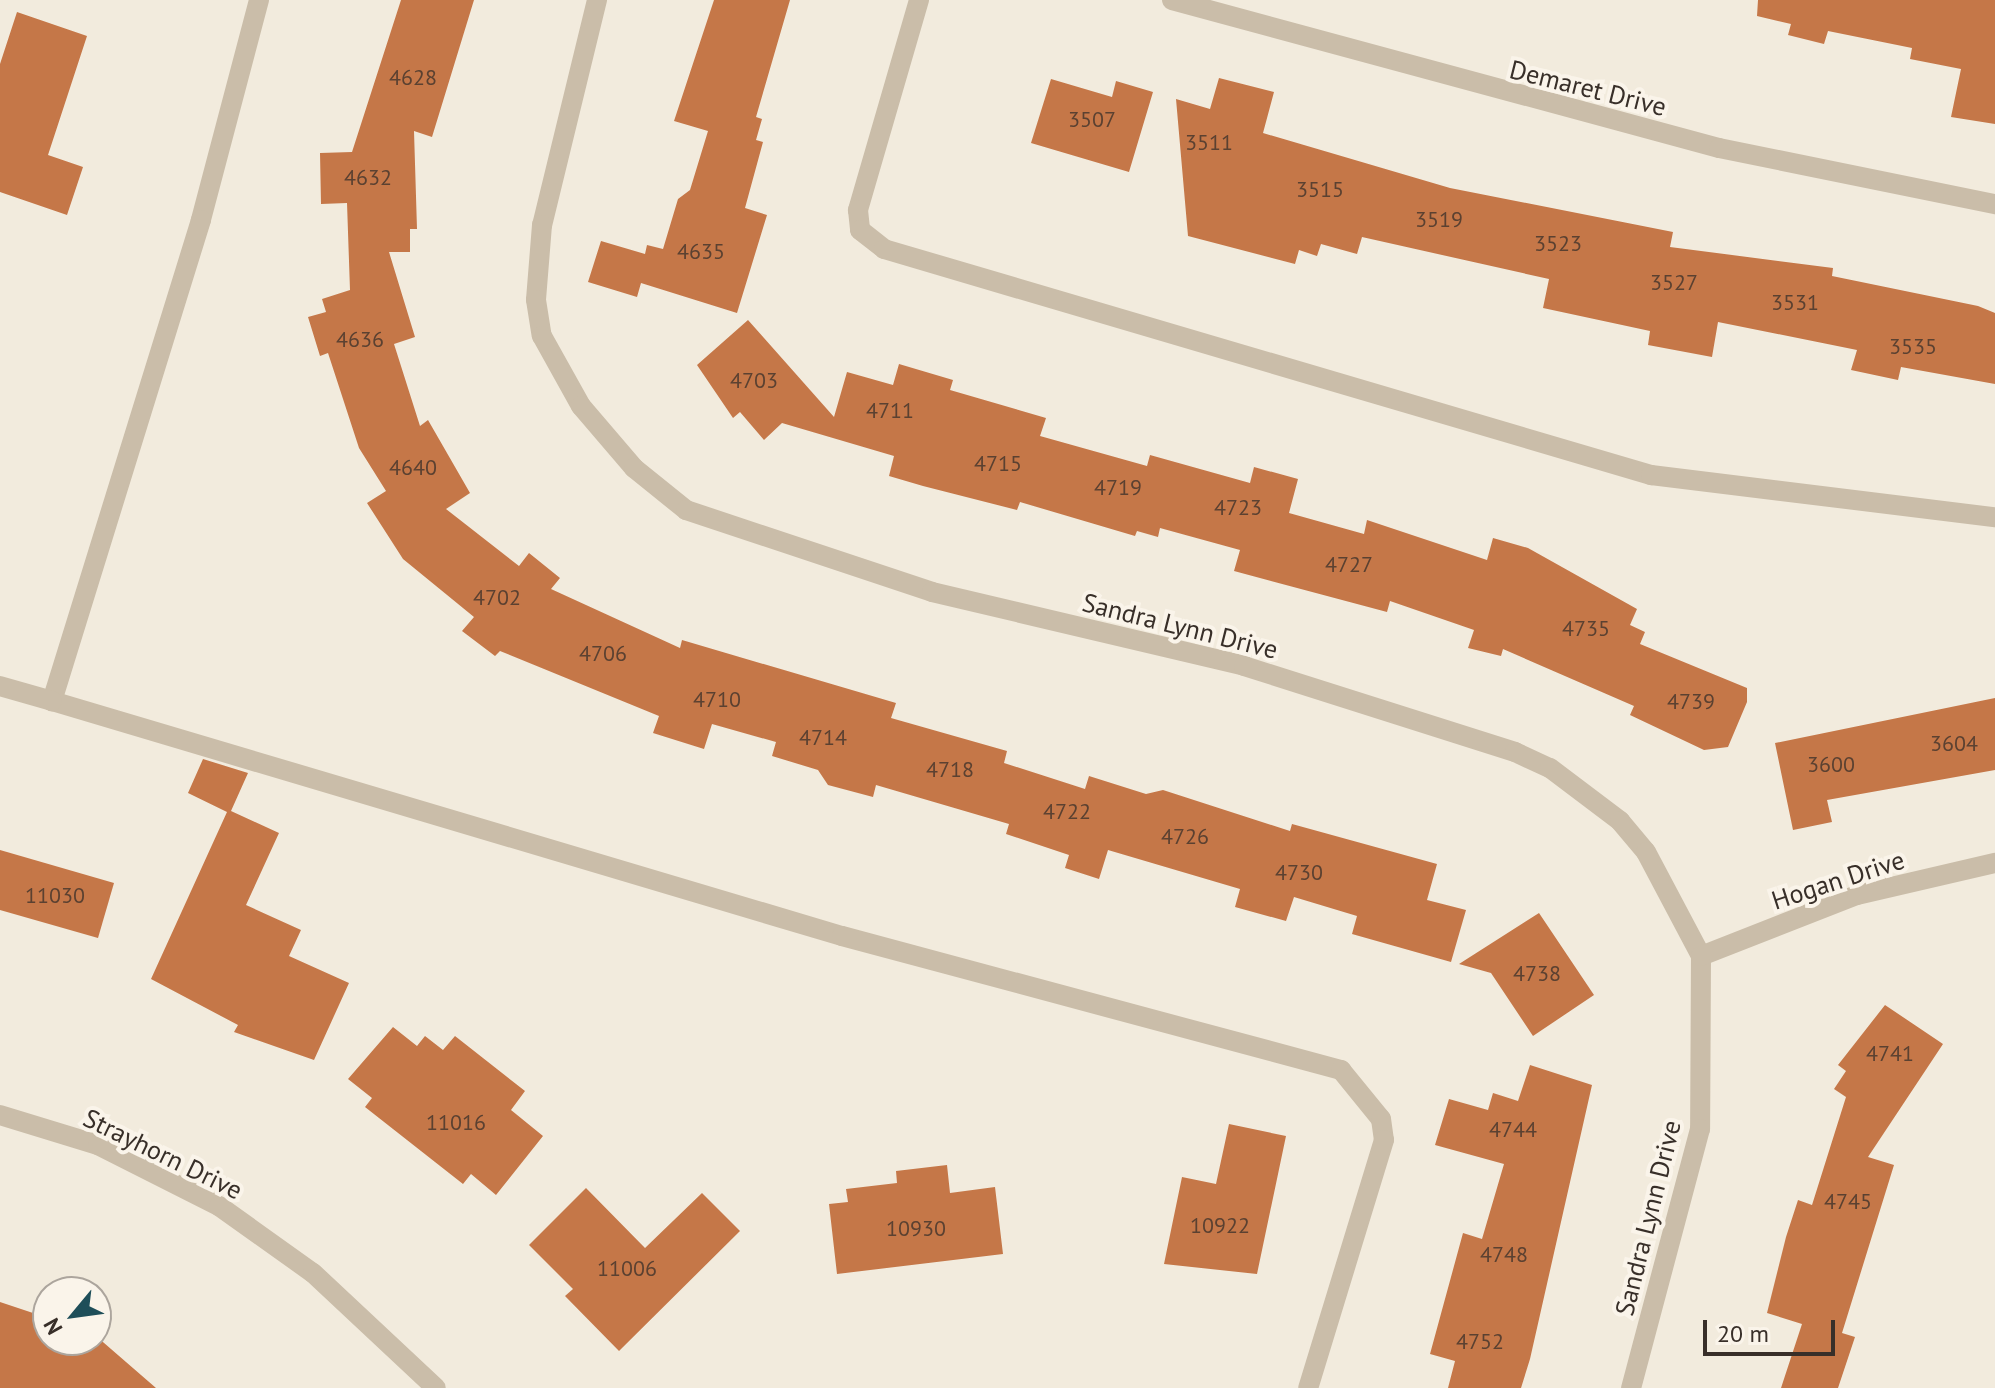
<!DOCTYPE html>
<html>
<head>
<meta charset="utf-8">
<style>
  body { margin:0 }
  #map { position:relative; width:1995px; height:1388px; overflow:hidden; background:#f2ebdd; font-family:"PT Sans",sans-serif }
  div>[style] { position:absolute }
  .building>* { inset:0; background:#c57748 }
  .lane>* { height:20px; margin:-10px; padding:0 10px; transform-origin:10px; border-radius:10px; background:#cabda9 }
  .street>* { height:20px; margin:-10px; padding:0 10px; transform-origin:10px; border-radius:10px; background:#cabda9 }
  span { translate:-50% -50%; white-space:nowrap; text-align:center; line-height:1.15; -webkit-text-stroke:8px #faf4ea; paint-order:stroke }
  .number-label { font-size:22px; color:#5b4131 }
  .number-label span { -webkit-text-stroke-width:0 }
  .street-label { font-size:26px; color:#382f29 }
  .north { position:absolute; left:32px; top:1276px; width:80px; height:80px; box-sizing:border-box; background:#faf4ea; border:2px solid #aca59d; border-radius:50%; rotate:241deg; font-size:22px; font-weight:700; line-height:32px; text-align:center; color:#382f29 }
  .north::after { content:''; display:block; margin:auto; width:28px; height:36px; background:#1e4e59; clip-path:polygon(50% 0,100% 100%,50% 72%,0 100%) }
  .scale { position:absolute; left:1703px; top:1320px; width:132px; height:36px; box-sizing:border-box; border:4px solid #382f29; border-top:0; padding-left:10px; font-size:24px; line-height:28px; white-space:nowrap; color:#382f29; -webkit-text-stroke:6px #faf4ea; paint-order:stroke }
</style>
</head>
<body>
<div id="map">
  <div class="building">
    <div style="clip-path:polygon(401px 0,474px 0,432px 137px,414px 131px,417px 229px,410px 229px,410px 252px,389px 252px,415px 337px,394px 344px,420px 426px,428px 420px,470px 493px,446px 509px,519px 566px,529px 553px,560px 578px,551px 589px,680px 648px,682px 640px,896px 703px,891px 718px,1007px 751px,1004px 763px,1085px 789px,1089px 776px,1146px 794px,1163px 790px,1290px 831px,1292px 824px,1437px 864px,1427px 900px,1466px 910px,1451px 962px,1352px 934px,1357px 916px,1294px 897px,1286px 921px,1235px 907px,1240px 889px,1108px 850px,1099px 879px,1065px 868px,1069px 855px,1006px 834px,1009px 824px,876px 785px,873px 797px,828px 785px,818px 770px,772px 756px,776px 742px,712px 724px,704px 749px,653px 733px,659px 716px,500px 651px,495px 656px,462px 631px,474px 617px,403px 559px,367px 503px,386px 491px,359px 448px,328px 353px,320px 356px,308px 317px,326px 312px,322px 299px,350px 290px,347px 203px,321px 204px,320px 153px,352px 152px)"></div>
    <div style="clip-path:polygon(714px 0,790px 0,756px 117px,762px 119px,756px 140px,763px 142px,745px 208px,767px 215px,737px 313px,641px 283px,637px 297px,588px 282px,601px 241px,645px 254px,647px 245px,663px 249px,678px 199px,690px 190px,708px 131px,674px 121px)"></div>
    <div style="clip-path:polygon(1758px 0,1995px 0,1995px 124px,1951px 117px,1961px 69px,1910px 59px,1912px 48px,1828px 31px,1824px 44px,1788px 35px,1791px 24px,1757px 16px)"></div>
    <div style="clip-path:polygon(17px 12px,87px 36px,48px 155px,83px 167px,67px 215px,0 192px,0 64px)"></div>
    <div style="clip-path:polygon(1219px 78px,1274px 92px,1263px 133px,1450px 188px,1673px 232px,1670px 247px,1833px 268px,1832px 276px,1978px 306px,1995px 313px,1995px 384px,1901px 367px,1898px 380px,1851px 370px,1857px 350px,1718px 322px,1712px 357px,1648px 345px,1650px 331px,1543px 308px,1549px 279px,1362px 237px,1357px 254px,1321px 244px,1317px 256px,1299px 250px,1295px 264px,1188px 236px,1176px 99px,1210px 109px)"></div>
    <div style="clip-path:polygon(1051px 79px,1112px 97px,1116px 81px,1153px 92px,1129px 172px,1031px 143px)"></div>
    <div style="clip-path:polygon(748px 320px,834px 417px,847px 372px,893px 385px,899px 364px,953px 380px,950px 390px,1046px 418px,1040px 436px,1147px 466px,1150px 455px,1250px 483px,1254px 467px,1298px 479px,1289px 513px,1364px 534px,1367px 520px,1487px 560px,1493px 538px,1528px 548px,1637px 609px,1630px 625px,1645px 632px,1640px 644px,1747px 688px,1747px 702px,1728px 747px,1704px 750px,1630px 715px,1634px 706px,1503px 649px,1501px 656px,1468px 648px,1474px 630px,1390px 601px,1387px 612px,1234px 571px,1240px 550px,1160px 528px,1158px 537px,1137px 531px,1135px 536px,1020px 502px,1017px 510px,923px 486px,889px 476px,894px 456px,782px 423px,764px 440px,740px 412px,733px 418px,697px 365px)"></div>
    <div style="clip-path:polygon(1995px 698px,1995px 770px,1827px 800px,1832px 822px,1793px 830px,1775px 743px)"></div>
    <div style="clip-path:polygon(203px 759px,248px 773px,231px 811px,279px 833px,246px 905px,301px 930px,289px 956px,349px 983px,314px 1060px,234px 1032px,238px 1025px,151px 979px,227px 812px,188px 793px)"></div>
    <div style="clip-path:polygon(0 850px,114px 883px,98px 938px,0 910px)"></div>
    <div style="clip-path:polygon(1539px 913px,1594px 995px,1533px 1036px,1491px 973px,1459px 964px)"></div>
    <div style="clip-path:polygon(1885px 1005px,1943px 1044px,1868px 1157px,1894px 1165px,1842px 1333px,1855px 1337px,1838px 1388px,1781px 1388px,1802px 1324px,1767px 1313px,1786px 1237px,1798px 1200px,1812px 1205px,1846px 1097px,1834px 1089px,1846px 1071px,1838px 1065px)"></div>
    <div style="clip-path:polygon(393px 1027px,417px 1046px,425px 1036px,443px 1050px,455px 1036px,525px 1091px,511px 1110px,543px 1136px,496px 1195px,471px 1174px,463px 1184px,365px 1107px,372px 1098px,348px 1079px)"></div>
    <div style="clip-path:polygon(1530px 1065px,1592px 1085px,1530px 1359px,1521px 1388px,1448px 1388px,1455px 1361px,1430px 1354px,1463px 1233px,1482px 1239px,1504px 1164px,1435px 1145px,1449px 1099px,1488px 1110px,1493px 1093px,1518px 1101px)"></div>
    <div style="clip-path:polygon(1229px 1124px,1286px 1136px,1257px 1274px,1164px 1264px,1182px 1177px,1216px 1184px)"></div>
    <div style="clip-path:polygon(947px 1165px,950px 1193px,995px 1187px,1003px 1254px,837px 1274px,829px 1204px,848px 1202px,846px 1189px,897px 1183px,896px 1171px)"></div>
    <div style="clip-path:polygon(586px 1188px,645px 1248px,702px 1193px,740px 1231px,619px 1351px,565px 1296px,573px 1289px,529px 1245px)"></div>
    <div style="clip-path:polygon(0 1302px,48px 1318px,48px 1340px,96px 1336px,156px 1388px,0 1388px)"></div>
  </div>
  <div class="lane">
    <div style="left:259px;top:0;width:228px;rotate:104.8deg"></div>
    <div style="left:201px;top:220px;width:504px;rotate:107.21deg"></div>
    <div style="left:52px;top:701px;width:824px;rotate:16.57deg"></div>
    <div style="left:842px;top:936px;width:517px;rotate:15.03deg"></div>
    <div style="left:1341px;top:1070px;width:63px;rotate:50.8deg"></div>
    <div style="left:1381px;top:1119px;width:21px;rotate:82deg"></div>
    <div style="left:1384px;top:1140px;width:259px;rotate:107deg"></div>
    <div style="left:919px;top:0;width:219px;rotate:106.2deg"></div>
    <div style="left:858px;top:210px;width:20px;rotate:84deg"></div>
    <div style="left:860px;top:230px;width:31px;rotate:38deg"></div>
    <div style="left:884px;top:249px;width:800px;rotate:16.42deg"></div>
    <div style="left:1651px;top:475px;width:347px;rotate:7deg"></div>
    <div style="left:0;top:686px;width:54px;rotate:16.1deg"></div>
  </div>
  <div class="street">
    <div style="left:597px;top:0;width:232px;rotate:103.7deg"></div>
    <div style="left:542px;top:225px;width:75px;rotate:94.6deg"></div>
    <div style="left:536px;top:300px;width:36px;rotate:81deg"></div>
    <div style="left:542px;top:336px;width:80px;rotate:60.9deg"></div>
    <div style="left:581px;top:406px;width:82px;rotate:49.5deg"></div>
    <div style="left:634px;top:468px;width:67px;rotate:38.9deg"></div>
    <div style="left:686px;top:510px;width:259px;rotate:18.4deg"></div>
    <div style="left:932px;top:592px;width:321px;rotate:13.3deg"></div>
    <div style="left:1244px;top:666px;width:284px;rotate:17.6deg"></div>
    <div style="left:1515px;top:752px;width:38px;rotate:25deg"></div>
    <div style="left:1550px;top:768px;width:88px;rotate:37.1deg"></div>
    <div style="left:1620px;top:821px;width:40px;rotate:50deg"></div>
    <div style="left:1646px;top:852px;width:118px;rotate:62.1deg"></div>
    <div style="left:1701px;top:956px;width:173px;rotate:90.3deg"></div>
    <div style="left:1700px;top:1129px;width:268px;rotate:104.9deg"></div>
    <div style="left:1172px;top:0;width:567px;rotate:15.14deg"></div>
    <div style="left:1719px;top:148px;width:282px;rotate:11.5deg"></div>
    <div style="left:1701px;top:956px;width:168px;rotate:-21.4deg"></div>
    <div style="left:1857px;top:895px;width:142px;rotate:-13.1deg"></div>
    <div style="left:0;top:1115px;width:102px;rotate:17deg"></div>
    <div style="left:98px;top:1145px;width:136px;rotate:26.8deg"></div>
    <div style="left:219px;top:1206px;width:115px;rotate:35.5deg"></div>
    <div style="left:313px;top:1273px;width:168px;rotate:43.1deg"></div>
  </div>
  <div class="number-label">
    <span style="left:413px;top:78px">4628</span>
    <span style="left:1092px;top:120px">3507</span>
    <span style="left:1209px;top:143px">3511</span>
    <span style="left:368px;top:178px">4632</span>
    <span style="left:1320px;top:190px">3515</span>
    <span style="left:1439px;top:220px">3519</span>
    <span style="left:1558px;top:244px">3523</span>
    <span style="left:701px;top:252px">4635</span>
    <span style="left:1674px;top:283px">3527</span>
    <span style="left:1795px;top:303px">3531</span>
    <span style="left:360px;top:340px">4636</span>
    <span style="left:1913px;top:347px">3535</span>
    <span style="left:754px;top:381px">4703</span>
    <span style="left:890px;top:411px">4711</span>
    <span style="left:998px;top:464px">4715</span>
    <span style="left:413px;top:468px">4640</span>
    <span style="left:1118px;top:488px">4719</span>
    <span style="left:1238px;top:508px">4723</span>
    <span style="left:1349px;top:565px">4727</span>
    <span style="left:497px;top:598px">4702</span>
    <span style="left:1586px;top:629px">4735</span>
    <span style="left:603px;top:654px">4706</span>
    <span style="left:717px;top:700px">4710</span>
    <span style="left:1691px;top:702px">4739</span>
    <span style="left:823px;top:738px">4714</span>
    <span style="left:1954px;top:744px">3604</span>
    <span style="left:1831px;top:765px">3600</span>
    <span style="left:950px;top:770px">4718</span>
    <span style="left:1067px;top:812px">4722</span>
    <span style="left:1185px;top:837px">4726</span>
    <span style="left:1299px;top:873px">4730</span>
    <span style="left:55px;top:896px">11030</span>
    <span style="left:1537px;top:974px">4738</span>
    <span style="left:1890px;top:1054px">4741</span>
    <span style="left:456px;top:1123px">11016</span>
    <span style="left:1513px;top:1130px">4744</span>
    <span style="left:1848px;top:1202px">4745</span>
    <span style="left:1220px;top:1226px">10922</span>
    <span style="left:916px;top:1229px">10930</span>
    <span style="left:1504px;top:1255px">4748</span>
    <span style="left:627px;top:1269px">11006</span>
    <span style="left:1480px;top:1342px">4752</span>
  </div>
  <div class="street-label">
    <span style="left:1588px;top:88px;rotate:14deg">Demaret Drive</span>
    <span style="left:1180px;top:626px;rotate:14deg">Sandra Lynn Drive</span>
    <span style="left:1838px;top:880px;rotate:-18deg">Hogan Drive</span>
    <span style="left:163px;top:1154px;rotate:26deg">Strayhorn Drive</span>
    <span style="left:1648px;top:1218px;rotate:-76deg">Sandra Lynn Drive</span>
  </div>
  <div class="north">N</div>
  <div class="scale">20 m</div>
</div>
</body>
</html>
